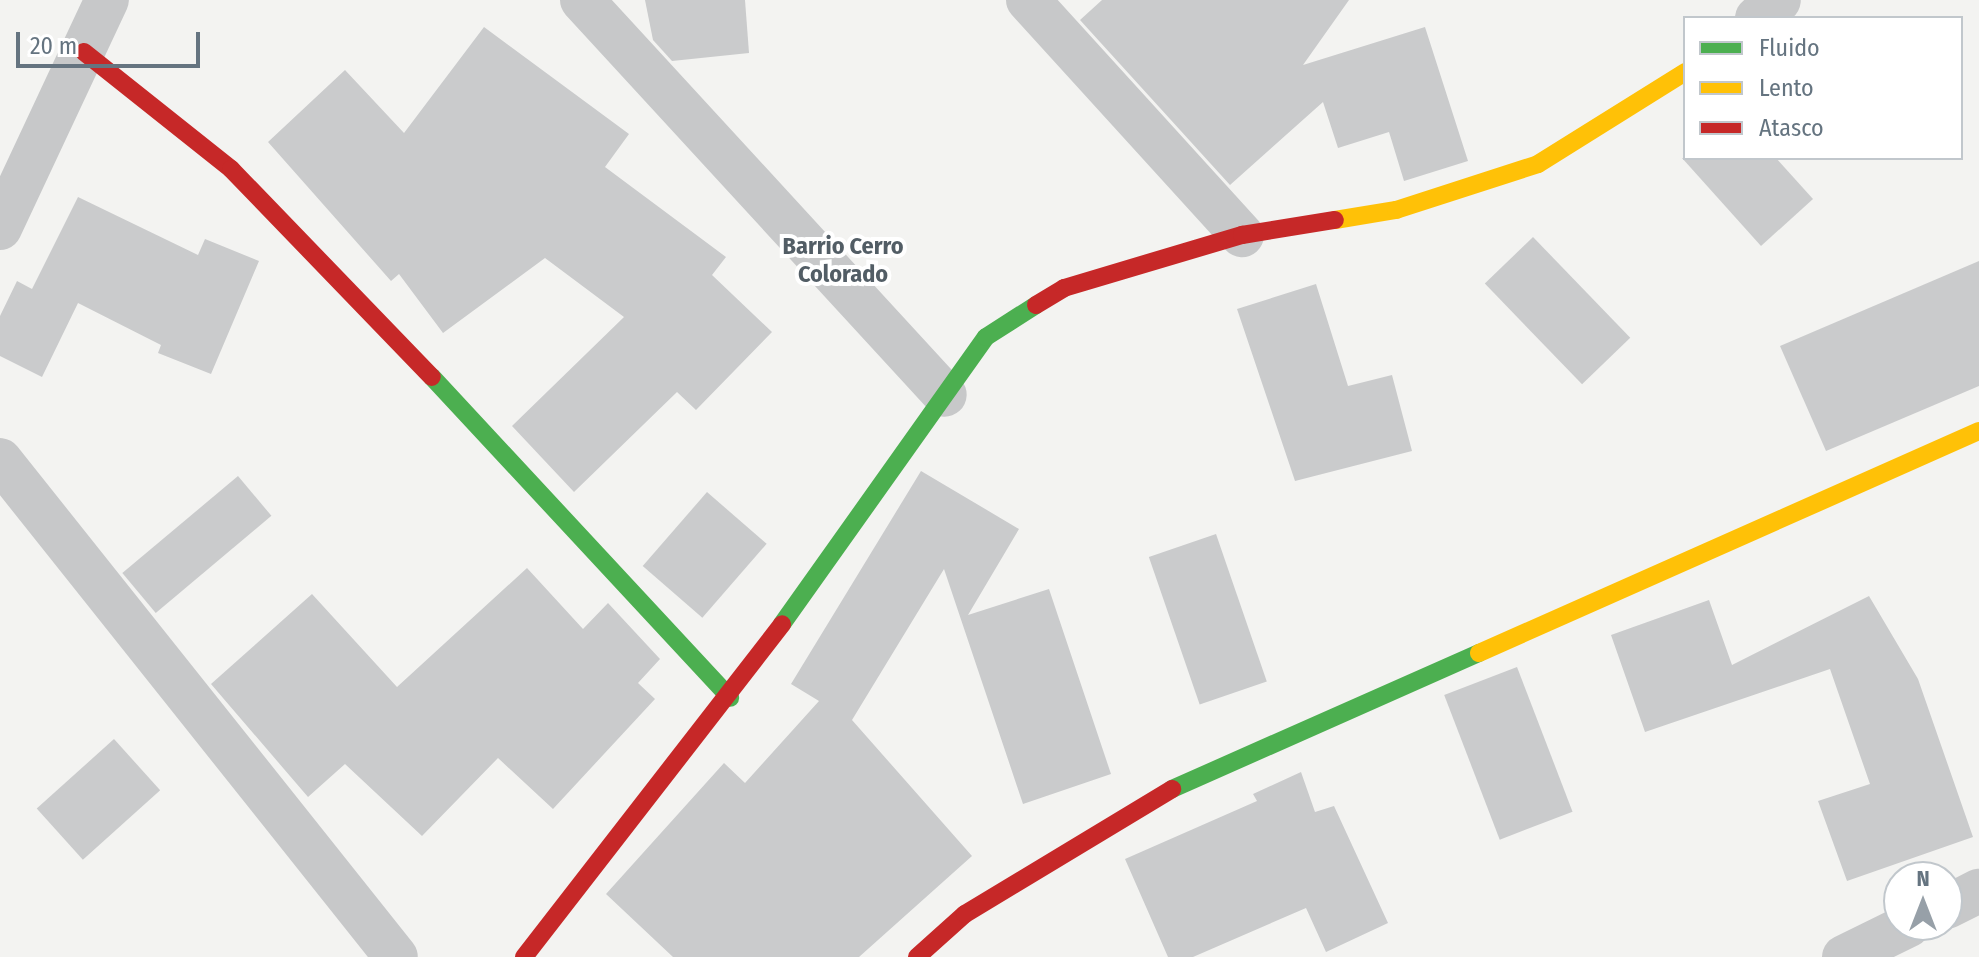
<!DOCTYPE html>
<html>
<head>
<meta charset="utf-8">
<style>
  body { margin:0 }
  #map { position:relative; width:1979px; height:957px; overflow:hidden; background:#f3f3f1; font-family:"Fira Sans Condensed",sans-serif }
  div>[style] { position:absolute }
  .building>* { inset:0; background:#cacbcc; transform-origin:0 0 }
  .street>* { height:44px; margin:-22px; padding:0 22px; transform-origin:22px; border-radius:22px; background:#c7c8c9 }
  .fast>* { height:18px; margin:-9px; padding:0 9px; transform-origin:9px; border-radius:9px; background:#4caf50 }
  .slow>* { height:18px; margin:-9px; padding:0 9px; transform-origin:9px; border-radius:9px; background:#ffc107 }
  .jam>* { height:18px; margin:-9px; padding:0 9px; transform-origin:9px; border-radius:9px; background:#c62828 }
  span { translate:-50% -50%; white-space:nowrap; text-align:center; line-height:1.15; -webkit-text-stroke:8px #fff; paint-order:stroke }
  .neighbourhood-label { font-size:24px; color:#525d65; font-weight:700 }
  .legend { position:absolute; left:1683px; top:16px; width:280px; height:144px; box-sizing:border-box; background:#fff; border:2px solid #c1c7cc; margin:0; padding:10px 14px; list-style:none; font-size:24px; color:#657480 }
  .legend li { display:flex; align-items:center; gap:16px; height:40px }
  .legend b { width:40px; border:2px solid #c1c7cc }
  .north { position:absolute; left:1883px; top:861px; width:80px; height:80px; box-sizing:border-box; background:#fff; border:2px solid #c1c7cc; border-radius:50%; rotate:0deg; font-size:22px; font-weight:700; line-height:32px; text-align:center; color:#657480 }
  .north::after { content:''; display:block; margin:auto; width:28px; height:36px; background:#97a0a8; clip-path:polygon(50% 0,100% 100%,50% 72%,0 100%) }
  .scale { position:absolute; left:16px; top:32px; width:184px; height:36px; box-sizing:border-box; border:4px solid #657480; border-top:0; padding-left:10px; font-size:24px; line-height:28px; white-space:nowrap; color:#657480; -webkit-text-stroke:6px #fff; paint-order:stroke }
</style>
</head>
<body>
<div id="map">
  <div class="building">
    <div style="clip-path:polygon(645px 0,745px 0,749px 53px,672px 61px,653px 40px)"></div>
    <div style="clip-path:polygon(1102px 0,1349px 0,1303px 65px,1425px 27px,1468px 161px,1404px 181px,1389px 132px,1338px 148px,1323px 102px,1230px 185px,1080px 20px)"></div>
    <div style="clip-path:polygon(484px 27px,629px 134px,605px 167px,726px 257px,712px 275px,772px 332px,696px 410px,677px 392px,574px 492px,512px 426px,624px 317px,545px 258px,443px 333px,399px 274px,391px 281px,268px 142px,345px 70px,404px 133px)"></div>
    <div style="clip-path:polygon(1682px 158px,1776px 158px,1813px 199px,1761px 246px)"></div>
    <div style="clip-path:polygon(78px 197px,198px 255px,205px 239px,259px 261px,211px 374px,158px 353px,161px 345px,78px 303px,42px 377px,0 356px,0 316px,17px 281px,32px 289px)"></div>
    <div style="left:1533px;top:237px;width:140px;height:67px;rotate:46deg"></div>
    <div style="clip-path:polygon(1979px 261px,1979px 386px,1826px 451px,1780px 346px)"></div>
    <div style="clip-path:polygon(1316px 284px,1348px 386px,1392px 375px,1412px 451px,1295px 481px,1237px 309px)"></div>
    <div style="clip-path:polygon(921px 471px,1019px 529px,968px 615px,1049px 589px,1111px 774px,1023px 804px,944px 569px,852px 720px,972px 856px,859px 957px,673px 957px,606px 894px,724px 763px,745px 783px,819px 701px,791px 684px)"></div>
    <div style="left:238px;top:476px;width:52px;height:151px;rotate:50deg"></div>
    <div style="left:707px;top:492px;width:79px;height:98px;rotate:41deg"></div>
    <div style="left:1216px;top:534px;width:156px;height:71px;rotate:71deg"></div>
    <div style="clip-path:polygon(527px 568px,583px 629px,608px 603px,660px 659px,638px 683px,655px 699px,553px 809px,498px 758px,422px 836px,345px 764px,308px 797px,211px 684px,312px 594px,397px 687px)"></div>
    <div style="clip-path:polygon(1869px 596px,1918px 679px,1973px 837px,1847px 881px,1818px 801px,1870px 784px,1830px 669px,1645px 732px,1611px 635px,1709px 600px,1732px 665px)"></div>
    <div style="left:1517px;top:667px;width:155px;height:78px;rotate:69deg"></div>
    <div style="left:114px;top:739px;width:69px;height:104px;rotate:48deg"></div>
    <div style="clip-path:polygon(1301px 772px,1315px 812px,1334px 806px,1388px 923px,1326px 952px,1306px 908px,1193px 957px,1168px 957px,1125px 859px,1257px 801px,1253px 794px)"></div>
  </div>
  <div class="street">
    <div style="left:582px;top:0;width:536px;rotate:47.42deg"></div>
    <div style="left:1028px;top:0;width:318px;rotate:47.7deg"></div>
    <div style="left:1757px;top:18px;width:28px;rotate:-39deg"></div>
    <div style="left:0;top:228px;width:252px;rotate:-64.9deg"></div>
    <div style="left:0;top:460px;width:635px;rotate:51.45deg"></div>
    <div style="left:1947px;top:907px;width:36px;rotate:-27deg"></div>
    <div style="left:1844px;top:957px;width:72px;rotate:-26.2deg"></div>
  </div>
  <div class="fast">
    <div style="left:432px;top:377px;width:438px;rotate:47.1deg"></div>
    <div style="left:782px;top:624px;width:352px;rotate:-54.6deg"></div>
    <div style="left:986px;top:337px;width:59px;rotate:-32.6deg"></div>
    <div style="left:1172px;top:789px;width:336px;rotate:-23.9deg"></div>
  </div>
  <div class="slow">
    <div style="left:1335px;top:220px;width:62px;rotate:-9.3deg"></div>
    <div style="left:1396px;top:210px;width:149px;rotate:-17.9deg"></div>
    <div style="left:1538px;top:164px;width:173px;rotate:-32deg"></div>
    <div style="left:1479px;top:653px;width:547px;rotate:-23.94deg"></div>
  </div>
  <div class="jam">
    <div style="left:84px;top:52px;width:188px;rotate:38.5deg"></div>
    <div style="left:231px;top:169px;width:289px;rotate:46deg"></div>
    <div style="left:1036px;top:305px;width:33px;rotate:-31deg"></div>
    <div style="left:1064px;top:288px;width:186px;rotate:-16.6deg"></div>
    <div style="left:1242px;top:235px;width:94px;rotate:-9.2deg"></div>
    <div style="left:524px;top:957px;width:421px;rotate:-52.2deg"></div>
    <div style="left:917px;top:957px;width:64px;rotate:-41.9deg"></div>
    <div style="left:965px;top:914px;width:242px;rotate:-31.1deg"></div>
  </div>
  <div class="neighbourhood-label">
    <span style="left:843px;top:261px">Barrio Cerro<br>Colorado</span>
  </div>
  <ul class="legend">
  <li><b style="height:10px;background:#4caf50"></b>Fluido</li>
  <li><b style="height:10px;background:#ffc107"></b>Lento</li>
  <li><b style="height:10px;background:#c62828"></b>Atasco</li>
  </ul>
  <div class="north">N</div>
  <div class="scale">20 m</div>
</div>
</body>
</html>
